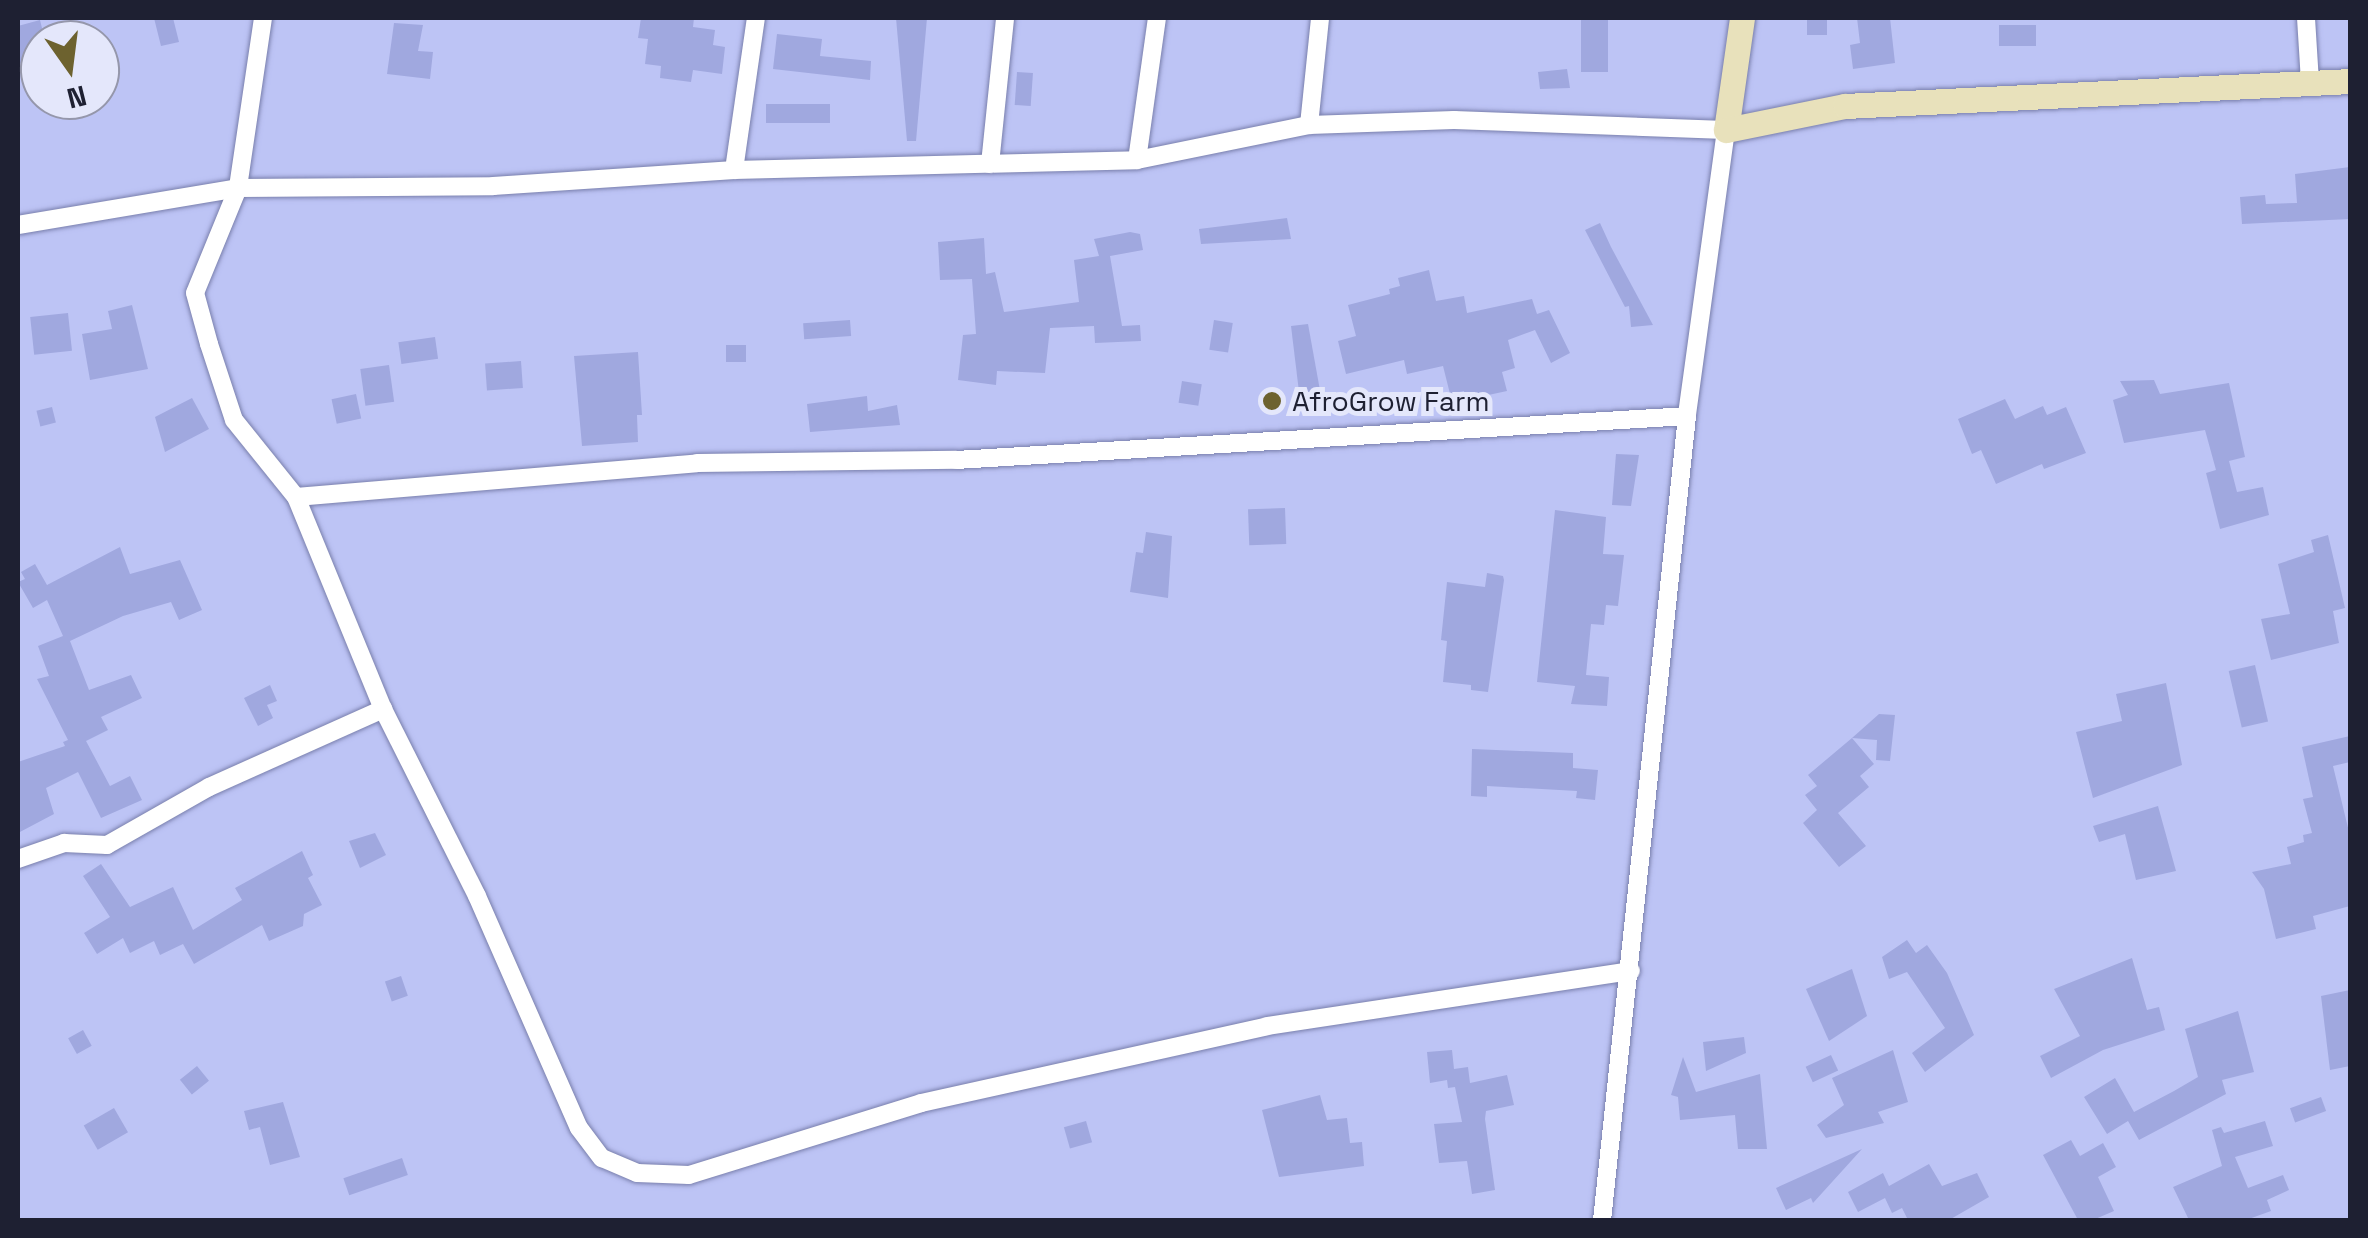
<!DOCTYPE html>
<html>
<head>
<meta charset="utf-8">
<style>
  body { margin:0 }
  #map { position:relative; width:2368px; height:1238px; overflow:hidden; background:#bdc4f5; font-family:"Space Grotesk",sans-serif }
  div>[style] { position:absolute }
  .building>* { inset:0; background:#a0a8df; transform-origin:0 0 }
  .roads { filter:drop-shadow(0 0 2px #797fac) drop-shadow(0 0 2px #797fac) }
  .street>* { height:18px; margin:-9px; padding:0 9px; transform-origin:9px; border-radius:9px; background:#fff }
  .secondary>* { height:25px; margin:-12.5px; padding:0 12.5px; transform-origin:12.5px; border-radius:12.5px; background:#e8e1bb }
  .dots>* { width:28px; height:28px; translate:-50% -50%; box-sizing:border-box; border:5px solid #e4e7fb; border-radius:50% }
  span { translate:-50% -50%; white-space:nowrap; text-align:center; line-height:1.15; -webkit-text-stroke:10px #e4e7fb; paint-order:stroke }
  .poi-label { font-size:28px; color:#1e2032 }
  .left { translate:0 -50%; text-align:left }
  .frame { position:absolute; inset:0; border:20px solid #1e2032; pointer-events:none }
  .north { position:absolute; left:20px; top:20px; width:100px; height:100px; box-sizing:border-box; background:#e4e7fb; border:2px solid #9597ab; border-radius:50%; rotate:166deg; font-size:28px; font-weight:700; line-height:40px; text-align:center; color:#1e2032 }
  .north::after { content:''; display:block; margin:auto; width:35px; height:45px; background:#6d622f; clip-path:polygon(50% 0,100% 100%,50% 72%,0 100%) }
</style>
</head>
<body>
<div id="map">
  <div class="building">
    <div style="clip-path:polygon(154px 18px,173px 18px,179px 42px,161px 46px)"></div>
    <div style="clip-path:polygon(641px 18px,694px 18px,693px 27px,715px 30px,713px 45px,725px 47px,722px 74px,693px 70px,691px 82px,660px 78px,661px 66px,645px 64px,648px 39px,638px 38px)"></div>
    <div style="clip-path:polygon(896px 18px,927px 18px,916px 141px,907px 141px)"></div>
    <div style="left:1581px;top:18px;width:27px;height:54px"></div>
    <div style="left:1807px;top:18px;width:20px;height:17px"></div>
    <div style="clip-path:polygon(1857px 18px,1890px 18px,1895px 63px,1853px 69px,1850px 45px,1860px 43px)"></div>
    <div style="clip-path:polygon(40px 20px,45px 40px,40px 40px,40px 57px,18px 64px,18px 26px)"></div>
    <div style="clip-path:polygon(394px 23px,423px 25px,418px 51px,433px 52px,430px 79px,387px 74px)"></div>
    <div style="left:1999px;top:25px;width:37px;height:21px"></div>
    <div style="clip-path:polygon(777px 34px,822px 39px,820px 56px,871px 61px,870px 80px,773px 69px)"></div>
    <div style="clip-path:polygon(1567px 69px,1570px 88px,1540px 89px,1538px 72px)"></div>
    <div style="left:1017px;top:72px;width:16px;height:33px;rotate:4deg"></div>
    <div style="left:830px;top:104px;width:19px;height:64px;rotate:90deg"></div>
    <div style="clip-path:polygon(2350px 167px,2350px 219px,2242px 224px,2240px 197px,2265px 195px,2266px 204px,2297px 203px,2295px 174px)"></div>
    <div style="clip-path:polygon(1287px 218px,1291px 239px,1201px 244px,1199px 229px)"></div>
    <div style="clip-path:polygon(1600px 223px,1611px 247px,1653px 325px,1631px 327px,1629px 306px,1625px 307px,1585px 230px)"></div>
    <div style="clip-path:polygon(1130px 232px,1140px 234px,1143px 250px,1110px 256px,1122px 326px,1140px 325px,1141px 341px,1095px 343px,1094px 326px,1050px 328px,1045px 373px,997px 371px,996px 385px,958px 380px,963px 335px,976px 334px,972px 279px,940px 280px,938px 242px,984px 238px,986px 274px,995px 272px,1004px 312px,1079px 302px,1074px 260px,1099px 256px,1094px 239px)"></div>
    <div style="clip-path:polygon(1429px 270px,1436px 301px,1464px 296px,1467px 313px,1532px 299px,1537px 314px,1549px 310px,1570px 353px,1551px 363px,1535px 330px,1508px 340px,1515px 368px,1502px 372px,1507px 391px,1465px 400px,1464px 391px,1450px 394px,1443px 366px,1407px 374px,1404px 360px,1346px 374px,1338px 341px,1356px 336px,1348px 305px,1390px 294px,1389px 289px,1400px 286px,1398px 278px)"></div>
    <div style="clip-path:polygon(132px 305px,148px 369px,90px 380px,82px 334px,112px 329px,108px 311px)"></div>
    <div style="left:68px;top:313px;width:38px;height:38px;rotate:84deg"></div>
    <div style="left:850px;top:320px;width:16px;height:47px;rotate:86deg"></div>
    <div style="left:1214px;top:320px;width:19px;height:30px;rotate:9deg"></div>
    <div style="clip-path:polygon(1308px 324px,1321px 396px,1300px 400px,1291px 326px)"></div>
    <div style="left:435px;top:337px;width:22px;height:37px;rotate:82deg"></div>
    <div style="left:746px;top:345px;width:17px;height:20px;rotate:90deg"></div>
    <div style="clip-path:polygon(638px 352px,642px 415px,637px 415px,638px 442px,582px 446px,574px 356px)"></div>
    <div style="left:521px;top:361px;width:27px;height:36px;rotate:86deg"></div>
    <div style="left:389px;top:365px;width:37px;height:29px;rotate:82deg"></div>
    <div style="clip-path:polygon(2154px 380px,2160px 394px,2229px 383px,2245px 457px,2229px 461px,2237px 492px,2263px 487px,2269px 515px,2220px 529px,2206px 473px,2216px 470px,2205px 430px,2124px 443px,2113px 400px,2128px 395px,2120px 381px)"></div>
    <div style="left:1182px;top:381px;width:20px;height:22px;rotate:9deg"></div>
    <div style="left:356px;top:394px;width:25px;height:25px;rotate:78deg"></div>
    <div style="clip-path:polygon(867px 396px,868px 411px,897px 405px,900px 425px,810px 432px,807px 404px)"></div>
    <div style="clip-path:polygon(192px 398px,209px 429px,165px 452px,155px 417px)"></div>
    <div style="clip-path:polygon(2005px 399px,2015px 419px,2043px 406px,2047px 415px,2066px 407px,2086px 453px,2044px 469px,2042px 464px,1996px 484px,1981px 450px,1972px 454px,1958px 419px)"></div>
    <div style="left:52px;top:407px;width:16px;height:16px;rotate:76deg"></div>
    <div style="clip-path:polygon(1616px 454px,1639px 455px,1631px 506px,1612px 505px)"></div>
    <div style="left:1285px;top:508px;width:36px;height:37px;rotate:88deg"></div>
    <div style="clip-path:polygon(1555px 510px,1606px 517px,1603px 554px,1624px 555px,1618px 606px,1606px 605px,1604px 625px,1591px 624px,1586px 675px,1609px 677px,1607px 706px,1571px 704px,1575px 686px,1537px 682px)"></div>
    <div style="clip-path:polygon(1146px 532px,1172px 536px,1168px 598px,1130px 592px,1136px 552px,1143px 553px)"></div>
    <div style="clip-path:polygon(2328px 535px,2345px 608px,2333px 611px,2339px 643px,2271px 660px,2261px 619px,2290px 614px,2278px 564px,2314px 552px,2311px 540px)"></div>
    <div style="clip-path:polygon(120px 547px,130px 574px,180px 560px,202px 610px,179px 620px,171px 602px,123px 616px,70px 641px,89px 690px,131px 675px,142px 698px,101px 717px,108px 730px,86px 741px,110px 786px,130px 776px,142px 800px,101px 818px,78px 772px,46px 788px,54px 814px,18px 833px,18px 762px,65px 746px,63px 742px,68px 740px,37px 679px,49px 676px,38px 646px,63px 636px,47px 600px,33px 608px,18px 582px,25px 579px,21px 572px,35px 564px,47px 585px)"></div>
    <div style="clip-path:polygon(1487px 573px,1503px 576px,1504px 580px,1488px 692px,1471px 690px,1471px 685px,1443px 682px,1447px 641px,1441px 640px,1447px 582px,1485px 587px)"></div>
    <div style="left:2255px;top:665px;width:58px;height:27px;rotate:77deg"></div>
    <div style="clip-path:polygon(2166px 683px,2182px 765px,2093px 798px,2076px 732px,2122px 721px,2116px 694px)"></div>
    <div style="clip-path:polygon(270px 685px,277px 701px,267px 705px,273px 718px,258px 726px,244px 698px)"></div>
    <div style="clip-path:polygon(1879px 714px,1895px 715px,1890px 761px,1876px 760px,1877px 740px,1852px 738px)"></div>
    <div style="clip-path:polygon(2350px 736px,2350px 762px,2333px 766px,2350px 836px,2350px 906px,2313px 916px,2316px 929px,2276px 939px,2264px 889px,2252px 872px,2291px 864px,2287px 847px,2304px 842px,2303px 835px,2312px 833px,2303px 799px,2313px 797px,2302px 747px)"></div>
    <div style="clip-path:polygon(1852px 738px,1874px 764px,1860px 776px,1869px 787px,1838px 813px,1866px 846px,1839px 867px,1803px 823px,1817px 810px,1805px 795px,1817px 786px,1808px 775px)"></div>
    <div style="clip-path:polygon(1472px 749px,1573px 753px,1573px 768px,1598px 770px,1595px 800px,1576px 798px,1577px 791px,1487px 786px,1487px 797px,1471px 796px)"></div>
    <div style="clip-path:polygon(2158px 806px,2176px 871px,2136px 880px,2125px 834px,2099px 842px,2093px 826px)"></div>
    <div style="clip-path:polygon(375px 833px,386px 855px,360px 868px,349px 841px)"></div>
    <div style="clip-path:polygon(302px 851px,313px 875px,308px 878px,322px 905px,304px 914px,303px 926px,269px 941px,262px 925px,194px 964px,183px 944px,160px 955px,154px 941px,130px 953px,123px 938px,97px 954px,84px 933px,110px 917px,83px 876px,101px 864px,130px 907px,173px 887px,193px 930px,242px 900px,235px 888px)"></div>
    <div style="clip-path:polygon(1907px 940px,1916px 953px,1927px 945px,1947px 973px,1974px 1035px,1925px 1072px,1912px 1053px,1945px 1028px,1907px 972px,1889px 979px,1882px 957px)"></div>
    <div style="clip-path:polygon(2132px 958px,2147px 1010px,2159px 1007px,2165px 1030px,2103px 1050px,2051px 1078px,2040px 1056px,2080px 1036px,2054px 989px)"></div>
    <div style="clip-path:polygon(1852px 969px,1867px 1016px,1829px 1041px,1806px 989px)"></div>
    <div style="left:401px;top:976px;width:21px;height:17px;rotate:71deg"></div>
    <div style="clip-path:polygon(2350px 990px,2350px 1066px,2330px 1070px,2321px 996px)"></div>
    <div style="clip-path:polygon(2238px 1011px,2254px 1072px,2222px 1080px,2226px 1094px,2139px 1140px,2128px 1121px,2107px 1134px,2084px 1097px,2115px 1078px,2134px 1112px,2174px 1091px,2198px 1077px,2185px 1029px)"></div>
    <div style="left:83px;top:1030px;width:18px;height:17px;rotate:61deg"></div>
    <div style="clip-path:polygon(1744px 1037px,1746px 1053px,1706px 1071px,1703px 1042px)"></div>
    <div style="clip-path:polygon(1452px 1050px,1454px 1069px,1468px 1067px,1470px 1083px,1507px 1075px,1514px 1105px,1486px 1111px,1485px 1119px,1495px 1190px,1472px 1194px,1467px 1161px,1439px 1163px,1434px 1124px,1462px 1122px,1455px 1087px,1448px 1088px,1447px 1080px,1430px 1083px,1427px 1052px)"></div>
    <div style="clip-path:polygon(1893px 1050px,1908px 1102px,1878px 1112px,1884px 1123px,1826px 1138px,1817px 1125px,1844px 1105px,1832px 1078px)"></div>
    <div style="left:1831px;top:1055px;width:17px;height:28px;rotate:65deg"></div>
    <div style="clip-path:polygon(1683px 1057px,1696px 1092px,1760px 1074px,1767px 1149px,1738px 1149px,1735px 1115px,1680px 1120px,1678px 1097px,1671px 1095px)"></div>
    <div style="left:197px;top:1066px;width:19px;height:22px;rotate:51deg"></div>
    <div style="clip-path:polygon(1320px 1095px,1327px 1120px,1347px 1118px,1350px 1143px,1362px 1142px,1364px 1166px,1279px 1177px,1262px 1110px)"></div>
    <div style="left:2321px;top:1097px;width:15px;height:33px;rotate:70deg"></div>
    <div style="clip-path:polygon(283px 1102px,300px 1157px,270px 1165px,260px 1127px,249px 1130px,244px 1111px)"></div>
    <div style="left:114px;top:1108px;width:28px;height:35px;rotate:60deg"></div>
    <div style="left:1086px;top:1121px;width:22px;height:23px;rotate:74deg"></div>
    <div style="clip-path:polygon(2265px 1121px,2273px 1146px,2235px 1157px,2248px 1188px,2283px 1175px,2289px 1190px,2267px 1200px,2271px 1211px,2246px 1220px,2189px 1220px,2173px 1187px,2222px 1166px,2212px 1130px,2221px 1127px,2224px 1133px)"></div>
    <div style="clip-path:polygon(2071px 1140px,2080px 1156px,2103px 1143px,2116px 1167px,2098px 1177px,2114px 1211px,2093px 1220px,2078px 1220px,2043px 1155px)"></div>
    <div style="clip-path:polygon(1862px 1149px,1813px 1203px,1811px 1198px,1786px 1210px,1776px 1188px)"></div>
    <div style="left:402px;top:1158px;width:18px;height:62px;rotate:71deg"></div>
    <div style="clip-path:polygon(1929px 1164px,1942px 1186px,1977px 1173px,1989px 1197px,1949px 1220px,1908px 1220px,1902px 1208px,1892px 1213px,1885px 1198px,1858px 1212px,1848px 1192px,1883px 1173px,1889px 1186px)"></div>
  </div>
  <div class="roads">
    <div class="street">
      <div style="left:263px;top:18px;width:172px;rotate:98.4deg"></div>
      <div style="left:238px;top:188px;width:113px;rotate:112.3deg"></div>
      <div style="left:195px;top:293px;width:53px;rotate:74.6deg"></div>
      <div style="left:209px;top:344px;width:80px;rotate:71.8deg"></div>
      <div style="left:234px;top:420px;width:99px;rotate:51.2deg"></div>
      <div style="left:296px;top:497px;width:229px;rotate:67.7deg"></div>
      <div style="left:383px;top:709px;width:209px;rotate:63.3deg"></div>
      <div style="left:477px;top:896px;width:253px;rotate:66.3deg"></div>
      <div style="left:579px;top:1128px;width:38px;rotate:53deg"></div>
      <div style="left:602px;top:1158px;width:38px;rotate:23deg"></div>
      <div style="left:637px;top:1173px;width:52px;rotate:2.2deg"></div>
      <div style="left:689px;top:1175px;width:243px;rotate:-17.2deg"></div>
      <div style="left:921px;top:1103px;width:354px;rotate:-12.5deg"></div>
      <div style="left:1267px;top:1026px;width:368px;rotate:-8.6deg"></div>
      <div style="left:2306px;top:18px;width:64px;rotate:86.4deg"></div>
      <div style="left:1309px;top:125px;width:108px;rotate:-84.1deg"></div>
      <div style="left:1137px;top:160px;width:143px;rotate:-82deg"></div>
      <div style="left:990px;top:164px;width:147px;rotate:-84.1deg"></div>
      <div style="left:734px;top:170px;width:154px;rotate:-81.8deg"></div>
      <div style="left:18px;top:225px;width:223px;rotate:-9.5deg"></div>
      <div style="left:238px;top:188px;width:255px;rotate:-0.4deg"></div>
      <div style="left:493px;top:186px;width:242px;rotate:-3.8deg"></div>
      <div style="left:734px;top:170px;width:403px;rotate:-1.4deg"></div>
      <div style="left:1137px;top:160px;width:176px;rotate:-11.5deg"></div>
      <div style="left:1309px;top:125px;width:145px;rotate:-2deg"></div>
      <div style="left:1454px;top:120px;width:272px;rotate:2.1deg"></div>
      <div style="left:1726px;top:130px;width:289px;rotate:97.8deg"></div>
      <div style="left:1687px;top:416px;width:808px;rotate:96.03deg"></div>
      <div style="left:296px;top:497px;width:402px;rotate:-4.8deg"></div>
      <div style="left:697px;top:463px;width:259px;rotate:-0.7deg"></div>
      <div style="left:956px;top:460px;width:732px;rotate:-3.44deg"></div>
      <div style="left:18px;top:859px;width:49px;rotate:-19.2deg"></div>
      <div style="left:64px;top:843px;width:43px;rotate:2.7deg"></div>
      <div style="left:107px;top:845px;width:117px;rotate:-29.6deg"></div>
      <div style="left:209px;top:787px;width:191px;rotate:-24.1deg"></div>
    </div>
    <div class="secondary">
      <div style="left:1742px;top:18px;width:113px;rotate:98.1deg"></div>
      <div style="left:1726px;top:130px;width:121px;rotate:-11.4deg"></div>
      <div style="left:1845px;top:106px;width:506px;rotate:-2.83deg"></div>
    </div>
  </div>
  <div class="dots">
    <div style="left:1272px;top:401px;background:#6d622f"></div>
  </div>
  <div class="poi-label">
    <span class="left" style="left:1292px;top:401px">AfroGrow Farm</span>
  </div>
  <div class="frame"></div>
  <div class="north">N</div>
</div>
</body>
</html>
